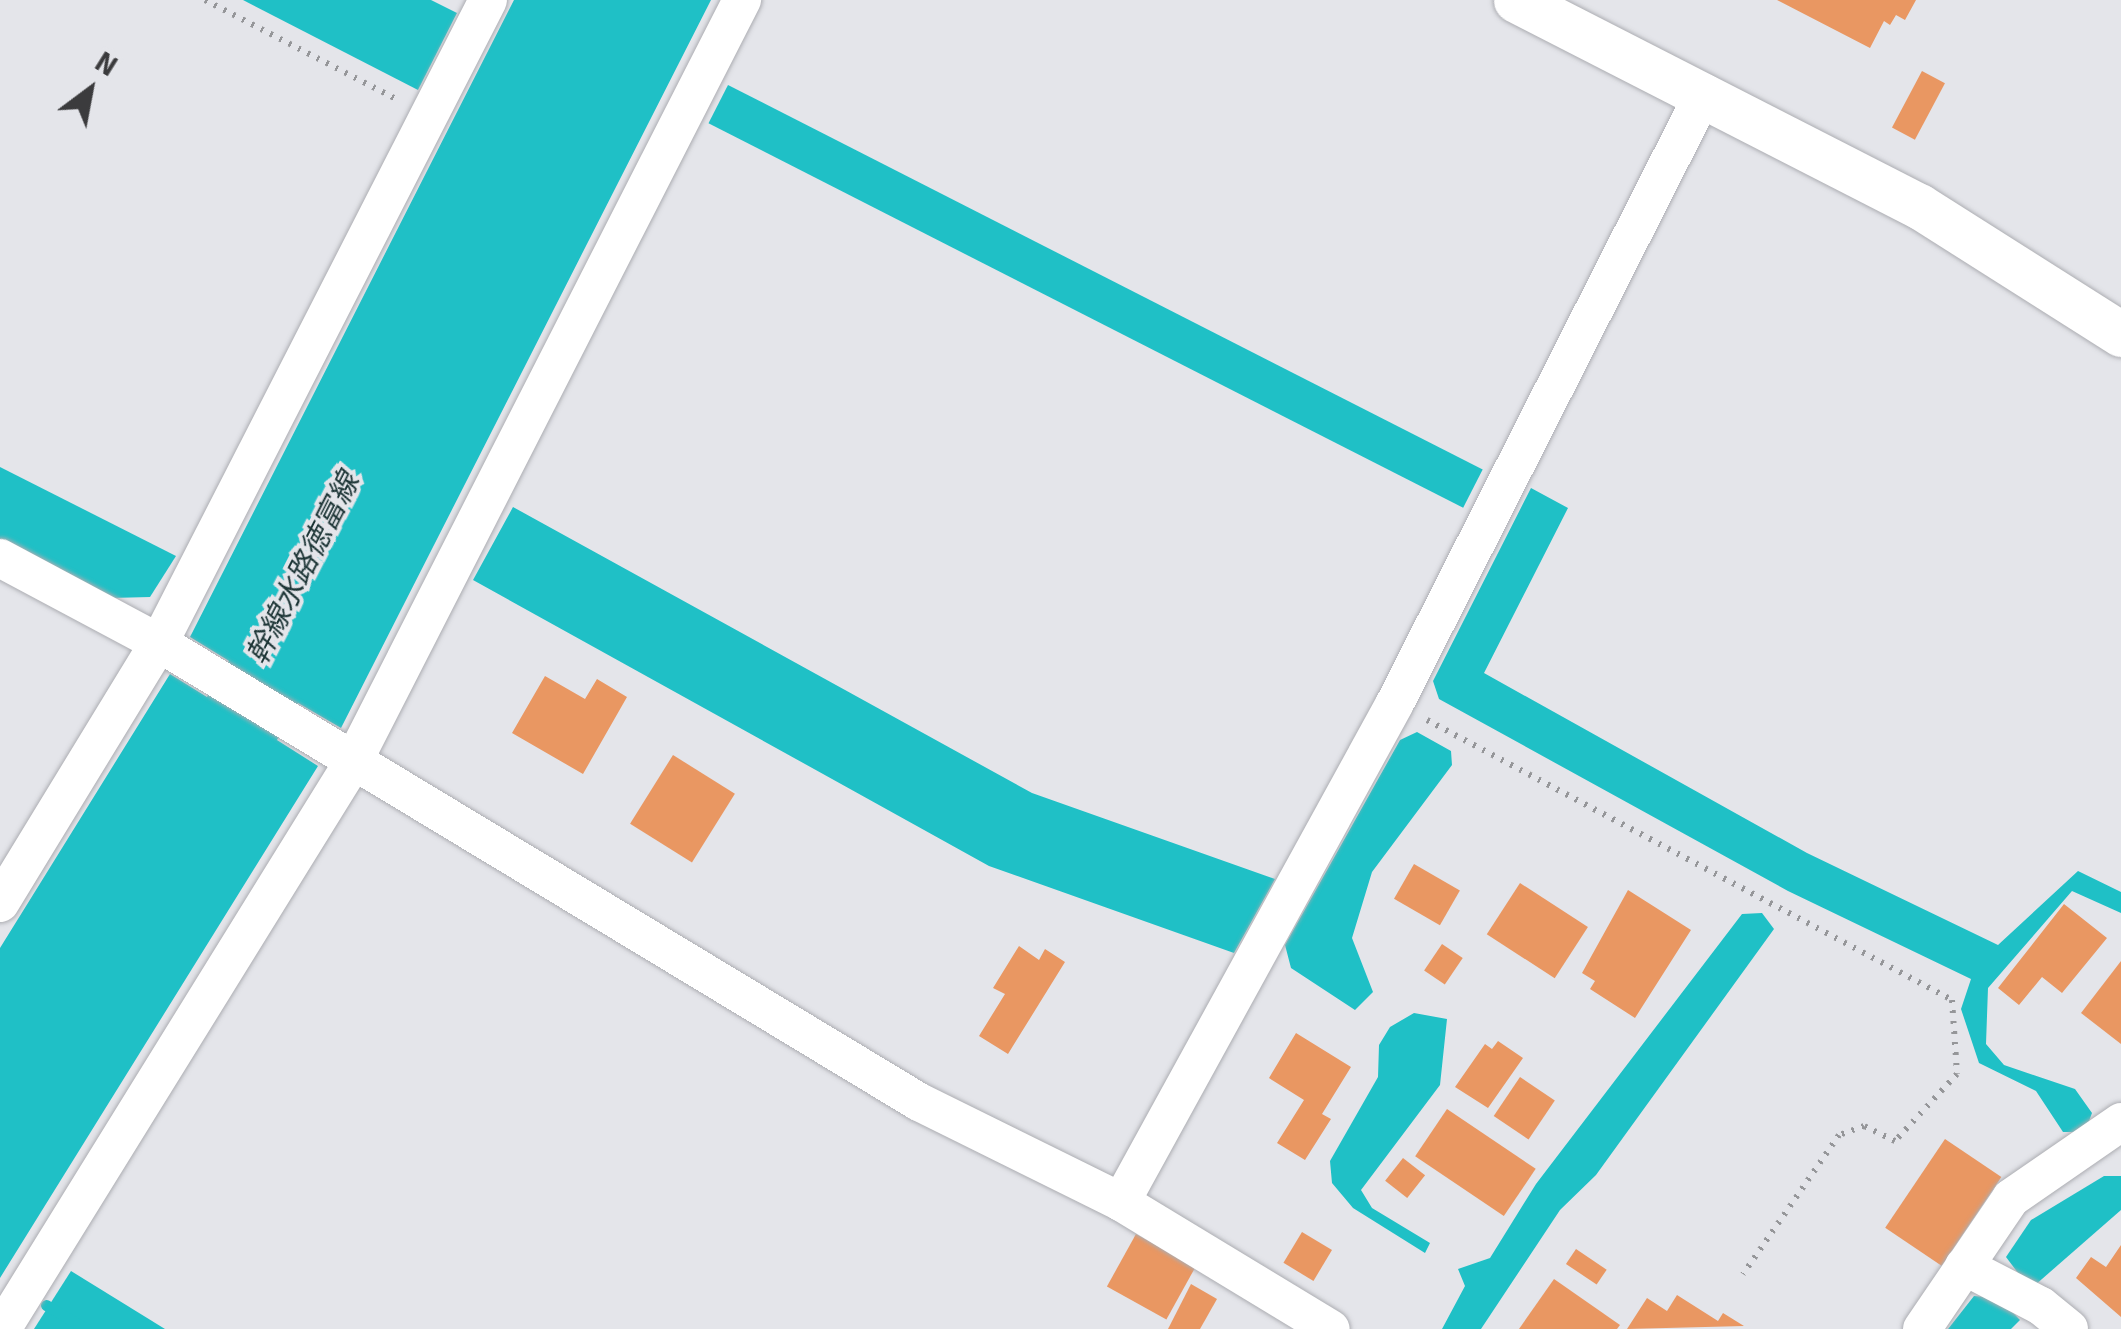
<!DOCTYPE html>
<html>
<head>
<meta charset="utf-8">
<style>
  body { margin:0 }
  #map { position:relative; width:2121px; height:1329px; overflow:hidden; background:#e4e5ea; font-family:Signika,"Noto Sans JP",sans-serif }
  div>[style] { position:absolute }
  .water>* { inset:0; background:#1fc0c6; transform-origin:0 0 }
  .stream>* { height:11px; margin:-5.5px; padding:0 5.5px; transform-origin:5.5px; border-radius:5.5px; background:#1fc0c6 }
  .building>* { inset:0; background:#e99762; transform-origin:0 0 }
  .path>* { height:6px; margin-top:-3px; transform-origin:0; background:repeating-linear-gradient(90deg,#959699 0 2.5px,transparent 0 10.5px) }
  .roads { filter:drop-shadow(0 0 2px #acadb2) drop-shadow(0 0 2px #acadb2) }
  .minor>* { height:38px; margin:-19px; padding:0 19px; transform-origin:19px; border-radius:19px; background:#fff }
  .tertiary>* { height:45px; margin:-22.5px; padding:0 22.5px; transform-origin:22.5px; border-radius:22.5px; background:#fff }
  span { translate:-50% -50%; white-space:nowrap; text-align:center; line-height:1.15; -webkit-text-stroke:8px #e4e5ea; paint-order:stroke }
  .water-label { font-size:30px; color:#1d3536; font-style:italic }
  .north { position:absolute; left:40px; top:40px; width:100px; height:100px; -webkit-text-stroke:8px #e4e5ea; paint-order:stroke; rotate:32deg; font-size:28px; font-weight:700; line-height:40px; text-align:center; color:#3b3b3d }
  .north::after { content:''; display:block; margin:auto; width:35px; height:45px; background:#3b3b3d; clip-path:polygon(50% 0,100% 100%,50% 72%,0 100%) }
</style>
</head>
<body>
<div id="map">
  <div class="water">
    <div style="clip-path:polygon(243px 0,431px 0,457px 13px,418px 90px)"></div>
    <div style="clip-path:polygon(514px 0,711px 0,341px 728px,298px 703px,277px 740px,318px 766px,0 1278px,0 948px,170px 674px,207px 697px,229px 661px,190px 637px)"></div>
    <div style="left:728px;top:85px;width:847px;height:43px;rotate:27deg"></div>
    <div style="clip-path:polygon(0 467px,176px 556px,150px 597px,111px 598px,0 539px)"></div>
    <div style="clip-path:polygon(1531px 488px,1568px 508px,1484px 673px,1807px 853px,1998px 945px,2078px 871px,2121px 892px,2121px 913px,2072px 891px,1988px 988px,1986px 1044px,2004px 1065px,2075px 1089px,2092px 1113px,2085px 1132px,2063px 1132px,2036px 1091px,1979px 1063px,1961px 1009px,1971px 979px,1788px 891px,1439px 699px,1433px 681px)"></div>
    <div style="clip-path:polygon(513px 507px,1032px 793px,1275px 879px,1234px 953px,989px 866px,473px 580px)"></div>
    <div style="clip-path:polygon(1417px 732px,1451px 751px,1452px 765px,1372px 872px,1352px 938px,1373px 992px,1355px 1010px,1291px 968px,1285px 945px,1400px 740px)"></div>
    <div style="clip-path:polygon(1762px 913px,1774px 929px,1596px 1175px,1560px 1210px,1481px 1329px,1442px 1329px,1465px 1286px,1458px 1269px,1490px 1258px,1536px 1184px,1742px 914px)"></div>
    <div style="clip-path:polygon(1414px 1013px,1447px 1019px,1440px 1085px,1361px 1190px,1372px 1208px,1430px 1243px,1425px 1253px,1353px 1208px,1332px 1183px,1330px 1161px,1378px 1077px,1379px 1045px,1390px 1027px)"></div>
    <div style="clip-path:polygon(2104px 1176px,2121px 1176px,2121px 1210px,2034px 1286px,2021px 1277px,2006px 1257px,2031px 1220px)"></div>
    <div style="clip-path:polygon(71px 1271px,165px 1329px,34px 1329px)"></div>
    <div style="clip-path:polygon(1974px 1296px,1999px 1298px,2020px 1320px,2011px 1329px,1948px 1329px)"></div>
  </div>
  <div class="stream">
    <div style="left:46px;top:1305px;width:47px;rotate:31deg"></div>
  </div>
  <div class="building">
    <div style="clip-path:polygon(1777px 0,1916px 0,1905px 20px,1896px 15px,1890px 25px,1884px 21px,1870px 48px)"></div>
    <div style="left:1922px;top:71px;width:26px;height:64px;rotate:28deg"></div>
    <div style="clip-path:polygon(545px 676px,585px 699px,597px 679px,627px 697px,583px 774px,512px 733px)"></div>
    <div style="left:673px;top:755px;width:73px;height:81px;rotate:32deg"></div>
    <div style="left:1414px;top:864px;width:53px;height:40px;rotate:30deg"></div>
    <div style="left:1520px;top:883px;width:81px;height:61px;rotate:33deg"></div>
    <div style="clip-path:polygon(1628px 890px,1691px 930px,1635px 1018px,1590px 989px,1595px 981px,1582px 973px)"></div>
    <div style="clip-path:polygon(2064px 904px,2107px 938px,2062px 993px,2042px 977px,2019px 1005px,1998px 988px)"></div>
    <div style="left:1442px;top:944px;width:25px;height:32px;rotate:34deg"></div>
    <div style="clip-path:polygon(1019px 946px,1039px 960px,1045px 949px,1065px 962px,1008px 1054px,979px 1036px,1005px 994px,993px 988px)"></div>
    <div style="clip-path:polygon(2121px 961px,2121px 1044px,2081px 1013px)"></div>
    <div style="clip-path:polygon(1296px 1033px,1351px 1067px,1322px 1114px,1331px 1119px,1305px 1160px,1277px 1143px,1304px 1100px,1269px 1078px)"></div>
    <div style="clip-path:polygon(1498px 1041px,1523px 1058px,1488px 1108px,1455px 1087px,1485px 1044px,1492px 1049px)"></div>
    <div style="left:1520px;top:1077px;width:42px;height:47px;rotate:34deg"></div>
    <div style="left:1447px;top:1109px;width:107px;height:57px;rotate:34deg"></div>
    <div style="left:1945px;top:1139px;width:68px;height:107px;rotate:34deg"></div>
    <div style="left:1403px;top:1158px;width:28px;height:29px;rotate:38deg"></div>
    <div style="left:1302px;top:1232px;width:35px;height:36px;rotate:31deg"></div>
    <div style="left:1136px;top:1234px;width:68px;height:60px;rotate:29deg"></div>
    <div style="clip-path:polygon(2121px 1245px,2121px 1317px,2076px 1278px,2091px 1257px,2106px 1267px)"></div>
    <div style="left:1576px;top:1249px;width:37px;height:18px;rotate:34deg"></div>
    <div style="clip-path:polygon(1554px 1279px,1620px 1325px,1617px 1329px,1519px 1329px)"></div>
    <div style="clip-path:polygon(1191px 1284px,1217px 1299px,1200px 1329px,1168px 1329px)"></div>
    <div style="clip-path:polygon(1677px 1295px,1718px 1321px,1723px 1313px,1744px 1326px,1627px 1329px,1647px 1298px,1667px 1311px)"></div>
  </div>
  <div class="path">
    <div style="left:205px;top:0;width:215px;rotate:27.4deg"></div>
    <div style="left:1427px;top:720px;width:595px;rotate:28.07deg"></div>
    <div style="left:1952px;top:1000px;width:74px;rotate:86.1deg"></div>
    <div style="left:1957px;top:1074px;width:91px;rotate:132.8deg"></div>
    <div style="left:1895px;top:1141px;width:34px;rotate:-154deg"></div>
    <div style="left:1864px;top:1126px;width:27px;rotate:160deg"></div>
    <div style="left:1839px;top:1135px;width:169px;rotate:124.6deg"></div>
  </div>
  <div class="roads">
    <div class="minor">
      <div style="left:0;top:558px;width:180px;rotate:28.1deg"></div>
      <div style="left:159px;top:643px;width:888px;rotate:31.13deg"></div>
      <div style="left:919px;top:1102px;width:225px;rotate:26.3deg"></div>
      <div style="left:1121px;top:1202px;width:245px;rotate:31.2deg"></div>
      <div style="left:0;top:903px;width:305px;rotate:-58.6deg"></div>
      <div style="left:159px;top:643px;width:722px;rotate:-62.9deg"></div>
      <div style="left:1121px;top:1202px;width:569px;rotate:-61.23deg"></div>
      <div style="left:1395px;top:703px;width:684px;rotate:-63.14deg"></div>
      <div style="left:1964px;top:1266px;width:87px;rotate:27.5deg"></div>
      <div style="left:2041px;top:1306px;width:36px;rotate:39deg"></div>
      <div style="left:2px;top:1329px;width:667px;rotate:-58.24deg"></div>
      <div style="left:353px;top:762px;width:856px;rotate:-62.96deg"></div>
      <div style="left:1922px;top:1329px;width:158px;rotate:-55.8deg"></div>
      <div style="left:2011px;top:1198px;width:134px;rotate:-34.6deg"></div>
    </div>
    <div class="tertiary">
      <div style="left:1516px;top:0;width:453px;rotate:27.1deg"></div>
      <div style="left:1919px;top:206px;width:239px;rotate:32.4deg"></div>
    </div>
  </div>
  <div class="water-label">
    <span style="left:304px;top:569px;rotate:-63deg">幹線水路徳富線</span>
  </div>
  <div class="north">N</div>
</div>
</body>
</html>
